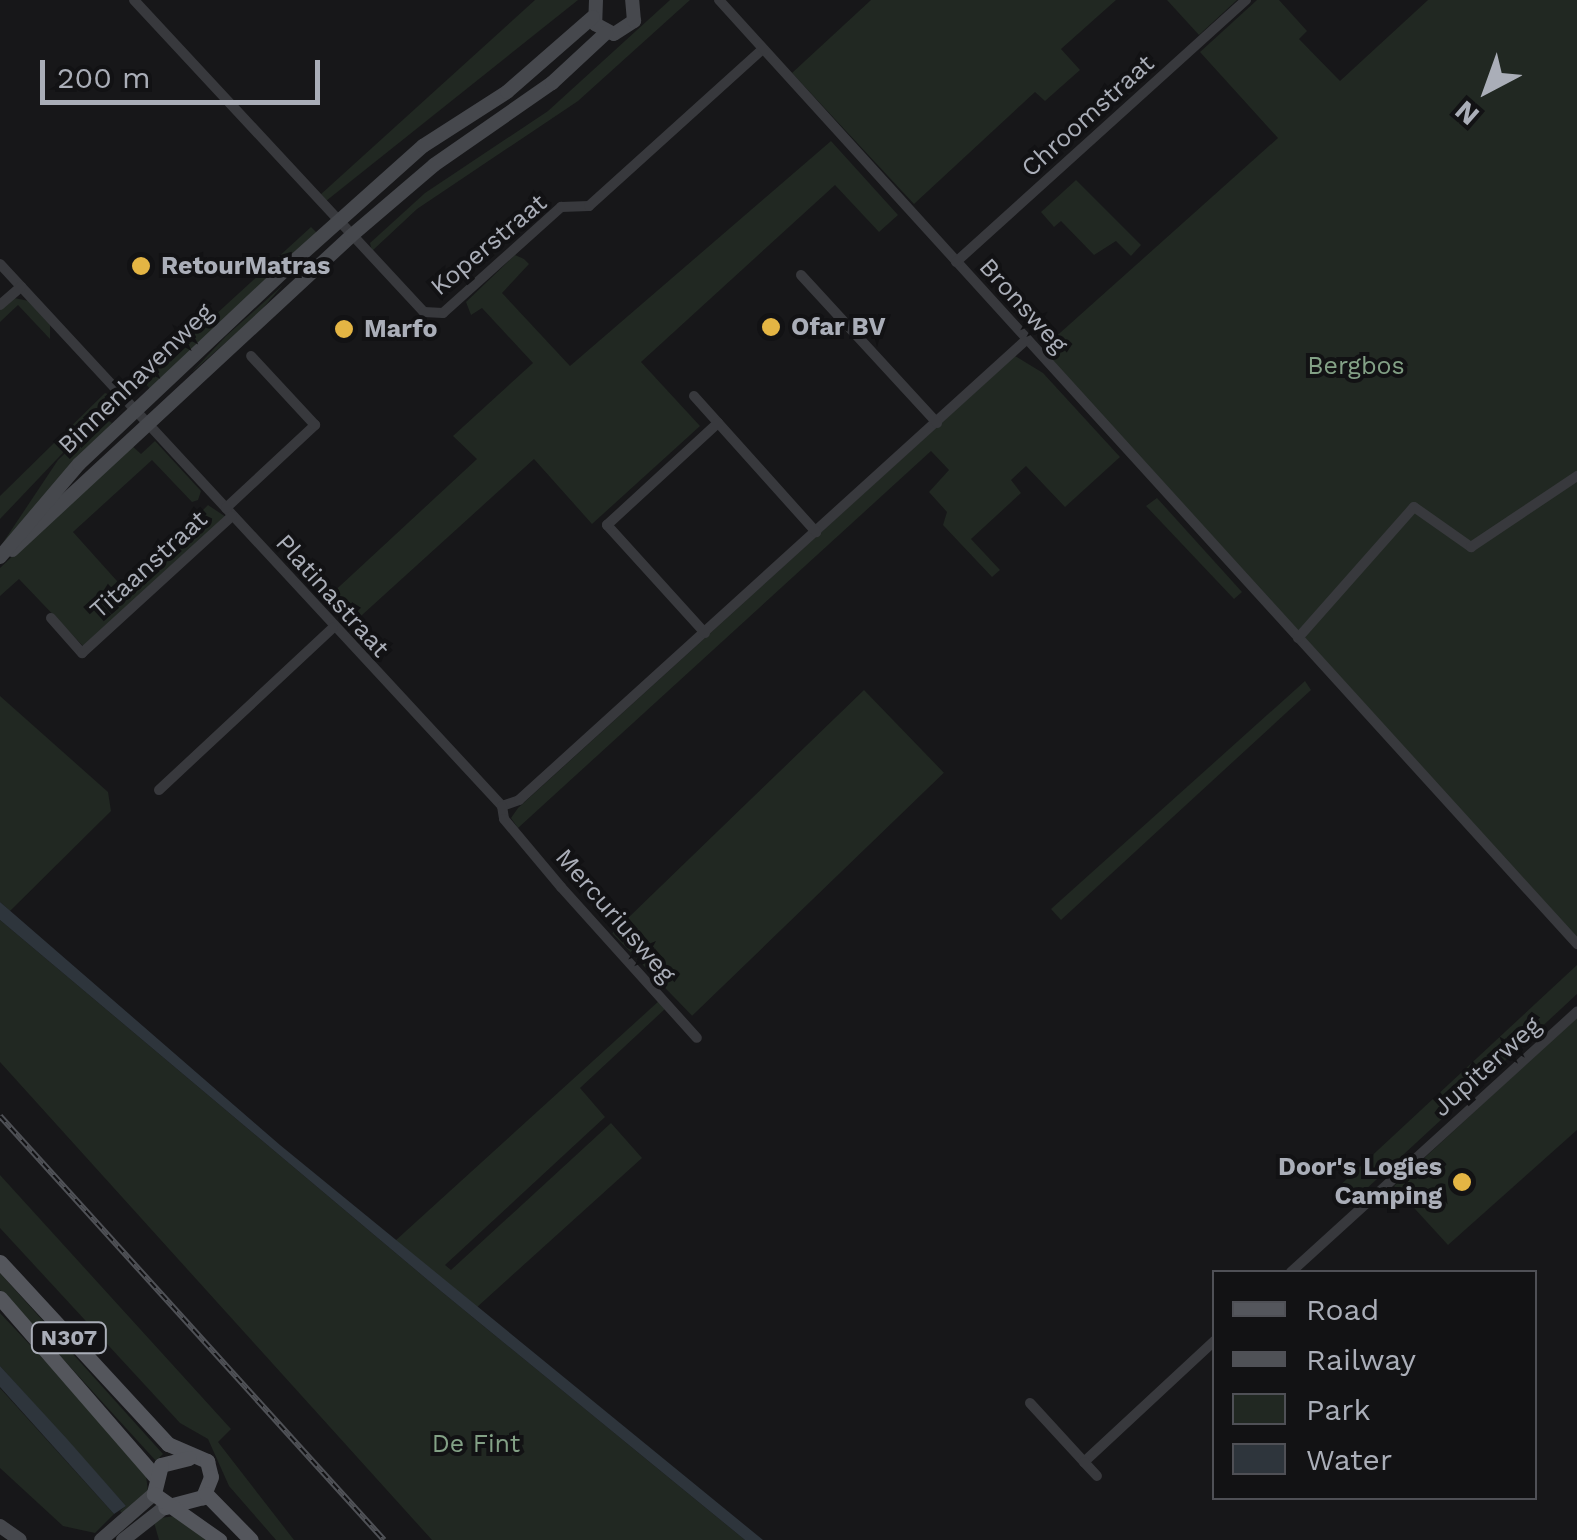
<!DOCTYPE html>
<html>
<head>
<meta charset="utf-8">
<style>
  body { margin:0 }
  #map { position:relative; width:1577px; height:1540px; overflow:hidden; background:#171719; font-family:"Work Sans",sans-serif }
  div>[style] { position:absolute }
  .green>* { inset:0; background:#212822; transform-origin:0 0 }
  .water>* { inset:0; background:#2e353c }
  .minor>* { height:10px; margin:-5px; padding:0 5px; transform-origin:5px; border-radius:5px; background:#38393d }
  .secondary>* { height:14px; margin:-7px; padding:0 7px; transform-origin:7px; border-radius:7px; background:#46484d }
  .primary>* { height:15px; margin:-7.5px; padding:0 7.5px; transform-origin:7.5px; border-radius:7.5px; background:#54565c }
  .rail>* { height:6px; margin-top:-3px; transform-origin:0; background:repeating-linear-gradient(90deg,#121214 0 8px,#4f5156 0 16px); box-sizing:border-box; border-block:2px solid #4f5156 }
  .dots>* { width:28px; height:28px; translate:-50% -50%; box-sizing:border-box; border:5px solid #121214; border-radius:50% }
  span { translate:-50% -50%; white-space:nowrap; text-align:center; line-height:1.15; -webkit-text-stroke:8px #121214; paint-order:stroke }
  .shield-label span { padding:2px 8px; background:#121214; border:2px solid; border-radius:8px; -webkit-text-stroke-width:0 }
  .shield-label { font-size:22px; color:#aaaeb8; font-weight:700 }
  .street-label { font-size:25px; color:#aaaeb8 }
  .poi-label { font-size:25px; color:#aaaeb8; font-weight:700 }
  .left { translate:0 -50%; text-align:left }
  .right { translate:-100% -50%; text-align:right }
  .park-label { font-size:25px; color:#83a186 }
  .legend { position:absolute; left:1212px; top:1270px; width:325px; height:230px; box-sizing:border-box; background:#121214; border:2px solid #4f5056; margin:0; padding:12px 18px; list-style:none; font-size:30px; color:#aaaeb8 }
  .legend li { display:flex; align-items:center; gap:20px; height:50px }
  .legend b { width:50px; border:2px solid #4f5056 }
  .north { position:absolute; left:1437px; top:40px; width:100px; height:100px; -webkit-text-stroke:8px #121214; paint-order:stroke; rotate:221deg; font-size:28px; font-weight:700; line-height:40px; text-align:center; color:#aaaeb8 }
  .north::after { content:''; display:block; margin:auto; width:35px; height:45px; background:#aaaeb8; clip-path:polygon(50% 0,100% 100%,50% 72%,0 100%) }
  .scale { position:absolute; left:40px; top:60px; width:280px; height:45px; box-sizing:border-box; border:5px solid #aaaeb8; border-top:0; padding-left:12px; font-size:30px; line-height:35px; white-space:nowrap; color:#aaaeb8; -webkit-text-stroke:8px #121214; paint-order:stroke }
</style>
</head>
<body>
<div id="map">
  <div class="green">
    <div style="clip-path:polygon(535px 0,578px 0,326px 201px,320px 195px)"></div>
    <div style="clip-path:polygon(670px 0,690px 0,578px 101px,417px 209px,372px 251px,370px 243px,425px 193px,548px 111px)"></div>
    <div style="clip-path:polygon(871px 0,1116px 0,1061px 49px,1080px 70px,1045px 101px,1035px 92px,914px 204px,792px 73px)"></div>
    <div style="clip-path:polygon(1167px 0,1237px 0,1199px 35px)"></div>
    <div style="clip-path:polygon(1257px 0,1279px 0,1307px 31px,1299px 39px,1340px 81px,1428px 0,1577px 0,1577px 944px,1042px 349px,1278px 138px,1200px 52px)"></div>
    <div style="clip-path:polygon(831px 141px,898px 215px,879px 232px,835px 185px,641px 362px,700px 426px,592px 524px,534px 459px,351px 625px,327px 598px,477px 459px,453px 436px,533px 363px,482px 308px,471px 315px,466px 302px,515px 255px,524px 259px,529px 264px,502px 293px,570px 366px)"></div>
    <div style="clip-path:polygon(1076px 180px,1141px 245px,1131px 256px,1116px 241px,1094px 255px,1061px 221px,1054px 227px,1041px 212px)"></div>
    <div style="clip-path:polygon(311px 227px,317px 233px,151px 390px,143px 381px)"></div>
    <div style="clip-path:polygon(283px 285px,255px 317px,191px 373px,226px 336px)"></div>
    <div style="clip-path:polygon(14px 298px,29px 301px,50px 325px,50px 339px,18px 305px,0 322px,0 310px)"></div>
    <div style="clip-path:polygon(1015px 356px,1043px 373px,1120px 457px,1065px 507px,1026px 466px,1011px 480px,1021px 493px,971px 539px,1000px 570px,992px 577px,943px 525px,947px 512px,929px 492px,949px 470px,931px 451px,518px 828px,511px 818px,518px 808px)"></div>
    <div style="clip-path:polygon(105px 393px,116px 397px,0 519px,0 496px)"></div>
    <div style="clip-path:polygon(103px 417px,112px 423px,0 547px,58px 460px)"></div>
    <div style="clip-path:polygon(155px 441px,201px 491px,198px 500px,192px 502px,152px 460px,73px 532px,126px 591px,205px 519px,202px 511px,208px 505px,226px 517px,83px 646px,19px 579px,0 596px,0 568px,130px 444px,141px 454px)"></div>
    <div style="clip-path:polygon(1157px 498px,1242px 592px,1234px 599px,1146px 506px)"></div>
    <div style="clip-path:polygon(1305px 681px,1311px 690px,1061px 920px,1051px 909px)"></div>
    <div style="left:864px;top:690px;width:115px;height:350px;rotate:46deg"></div>
    <div style="clip-path:polygon(0 696px,108px 792px,111px 811px,10px 911px,0 902px)"></div>
    <div style="clip-path:polygon(0 920px,442px 1292px,745px 1540px,432px 1540px,0 1062px)"></div>
    <div style="clip-path:polygon(1577px 965px,1577px 994px,1562px 1008px,1350px 1204px,1335px 1190px)"></div>
    <div style="clip-path:polygon(660px 1000px,666px 1008px,580px 1088px,605px 1117px,445px 1265px,451px 1270px,611px 1123px,642px 1158px,476px 1308px,395px 1241px)"></div>
    <div style="clip-path:polygon(1577px 1017px,1577px 1130px,1448px 1245px,1394px 1186px)"></div>
    <div style="clip-path:polygon(0 1175px,231px 1429px,218px 1442px,294px 1540px,276px 1540px,229px 1486px,208px 1439px,180px 1423px,0 1228px)"></div>
    <div style="clip-path:polygon(0 1273px,163px 1454px,156px 1461px,0 1290px)"></div>
    <div style="clip-path:polygon(0 1313px,145px 1467px,148px 1492px,129px 1520px,120px 1511px,126px 1506px,0 1366px)"></div>
    <div style="clip-path:polygon(0 1388px,114px 1514px,95px 1533px,63px 1526px,0 1468px)"></div>
    <div style="clip-path:polygon(175px 1516px,211px 1540px,159px 1540px,153px 1519px)"></div>
  </div>
  <div class="water">
    <div style="clip-path:polygon(0 902px,280px 1145px,763px 1540px,745px 1540px,442px 1292px,0 920px)"></div>
    <div style="clip-path:polygon(0 1366px,67px 1439px,126px 1506px,114px 1514px,0 1387px)"></div>
  </div>
  <div class="minor">
    <div style="left:134px;top:0;width:426px;rotate:47.1deg"></div>
    <div style="left:424px;top:312px;width:19px;rotate:3deg"></div>
    <div style="left:443px;top:313px;width:159px;rotate:-41.9deg"></div>
    <div style="left:561px;top:207px;width:28px;rotate:-2deg"></div>
    <div style="left:589px;top:206px;width:234px;rotate:-42.1deg"></div>
    <div style="left:719px;top:0;width:1276px;rotate:47.73deg"></div>
    <div style="left:956px;top:262px;width:391px;rotate:-42.1deg"></div>
    <div style="left:0;top:264px;width:739px;rotate:47.19deg"></div>
    <div style="left:502px;top:806px;width:18px;rotate:-19deg"></div>
    <div style="left:519px;top:800px;width:685px;rotate:-42.22deg"></div>
    <div style="left:801px;top:275px;width:201px;rotate:47.4deg"></div>
    <div style="left:0;top:305px;width:28px;rotate:-41deg"></div>
    <div style="left:694px;top:396px;width:183px;rotate:48.1deg"></div>
    <div style="left:226px;top:508px;width:122px;rotate:-43deg"></div>
    <div style="left:315px;top:425px;width:94px;rotate:-132.8deg"></div>
    <div style="left:51px;top:618px;width:47px;rotate:48.5deg"></div>
    <div style="left:82px;top:653px;width:203px;rotate:-42.4deg"></div>
    <div style="left:705px;top:633px;width:146px;rotate:-132.2deg"></div>
    <div style="left:607px;top:525px;width:151px;rotate:-42.6deg"></div>
    <div style="left:1298px;top:638px;width:175px;rotate:-48.5deg"></div>
    <div style="left:1414px;top:507px;width:70px;rotate:35.1deg"></div>
    <div style="left:1471px;top:547px;width:128px;rotate:-33.8deg"></div>
    <div style="left:159px;top:790px;width:238px;rotate:-43deg"></div>
    <div style="left:502px;top:806px;width:13px;rotate:81deg"></div>
    <div style="left:504px;top:819px;width:89px;rotate:50deg"></div>
    <div style="left:561px;top:887px;width:203px;rotate:48deg"></div>
    <div style="left:1291px;top:1272px;width:387px;rotate:-42.3deg"></div>
    <div style="left:1030px;top:1403px;width:80px;rotate:47.5deg"></div>
    <div style="left:1084px;top:1462px;width:178px;rotate:-42.9deg"></div>
    <div style="left:1084px;top:1462px;width:19px;rotate:47deg"></div>
  </div>
  <div class="secondary">
    <div style="left:596px;top:0;width:24px;rotate:92deg"></div>
    <div style="left:595px;top:24px;width:21px;rotate:28deg"></div>
    <div style="left:614px;top:34px;width:24px;rotate:-33deg"></div>
    <div style="left:634px;top:21px;width:21px;rotate:-95deg"></div>
    <div style="left:12px;top:550px;width:462px;rotate:-42.8deg"></div>
    <div style="left:351px;top:236px;width:109px;rotate:-40.5deg"></div>
    <div style="left:434px;top:165px;width:144px;rotate:-34.8deg"></div>
    <div style="left:552px;top:83px;width:74px;rotate:-42.8deg"></div>
    <div style="left:0;top:557px;width:122px;rotate:-49.7deg"></div>
    <div style="left:79px;top:464px;width:293px;rotate:-43.3deg"></div>
    <div style="left:292px;top:263px;width:176px;rotate:-41.8deg"></div>
    <div style="left:423px;top:146px;width:100px;rotate:-32.7deg"></div>
    <div style="left:507px;top:92px;width:114px;rotate:-41.1deg"></div>
    <div style="left:0;top:1526px;width:24px;rotate:35deg"></div>
    <div style="left:101px;top:1540px;width:70px;rotate:-41deg"></div>
    <div style="left:123px;top:1540px;width:53px;rotate:-38.2deg"></div>
  </div>
  <div class="primary">
    <div style="left:0;top:1262px;width:248px;rotate:47.3deg"></div>
    <div style="left:168px;top:1444px;width:43px;rotate:23.6deg"></div>
    <div style="left:207px;top:1461px;width:16px;rotate:76deg"></div>
    <div style="left:211px;top:1477px;width:22px;rotate:112deg"></div>
    <div style="left:203px;top:1497px;width:39px;rotate:165deg"></div>
    <div style="left:0;top:1298px;width:235px;rotate:49deg"></div>
    <div style="left:189px;top:1458px;width:29px;rotate:166deg"></div>
    <div style="left:161px;top:1465px;width:30px;rotate:104deg"></div>
    <div style="left:154px;top:1494px;width:80px;rotate:35.3deg"></div>
    <div style="left:206px;top:1494px;width:64px;rotate:45.6deg"></div>
  </div>
  <div class="rail">
    <div style="left:0;top:1116px;width:572px;rotate:47.83deg"></div>
  </div>
  <div class="dots">
    <div style="left:141px;top:266px;background:#e4b544"></div>
    <div style="left:771px;top:327px;background:#e4b544"></div>
    <div style="left:344px;top:329px;background:#e4b544"></div>
    <div style="left:1462px;top:1182px;background:#e4b544"></div>
  </div>
  <div class="shield-label">
    <span style="left:69px;top:1338px">N307</span>
  </div>
  <div class="street-label">
    <span style="left:1088px;top:116px;rotate:-42deg">Chroomstraat</span>
    <span style="left:489px;top:245px;rotate:-40deg">Koperstraat</span>
    <span style="left:1023px;top:306px;rotate:48deg">Bronsweg</span>
    <span style="left:136px;top:379px;rotate:-44deg">Binnenhavenweg</span>
    <span style="left:149px;top:565px;rotate:-42deg">Titaanstraat</span>
    <span style="left:332px;top:596px;rotate:48deg">Platinastraat</span>
    <span style="left:615px;top:916px;rotate:49deg">Mercuriusweg</span>
    <span style="left:1487px;top:1067px;rotate:-42deg">Jupiterweg</span>
  </div>
  <div class="poi-label">
    <span class="left" style="left:161px;top:266px">RetourMatras</span>
    <span class="left" style="left:791px;top:327px">Ofar BV</span>
    <span class="left" style="left:364px;top:329px">Marfo</span>
    <span class="right" style="left:1442px;top:1182px">Door's Logies<br>Camping</span>
  </div>
  <div class="park-label">
    <span style="left:1356px;top:366px">Bergbos</span>
    <span style="left:476px;top:1444px">De Fint</span>
  </div>
  <ul class="legend">
  <li><b style="height:12px;background:#54565c"></b>Road</li>
  <li><b style="height:12px;background:#4f5156"></b>Railway</li>
  <li><b style="height:28px;background:#212822"></b>Park</li>
  <li><b style="height:28px;background:#2e353c"></b>Water</li>
  </ul>
  <div class="north">N</div>
  <div class="scale">200 m</div>
</div>
</body>
</html>
